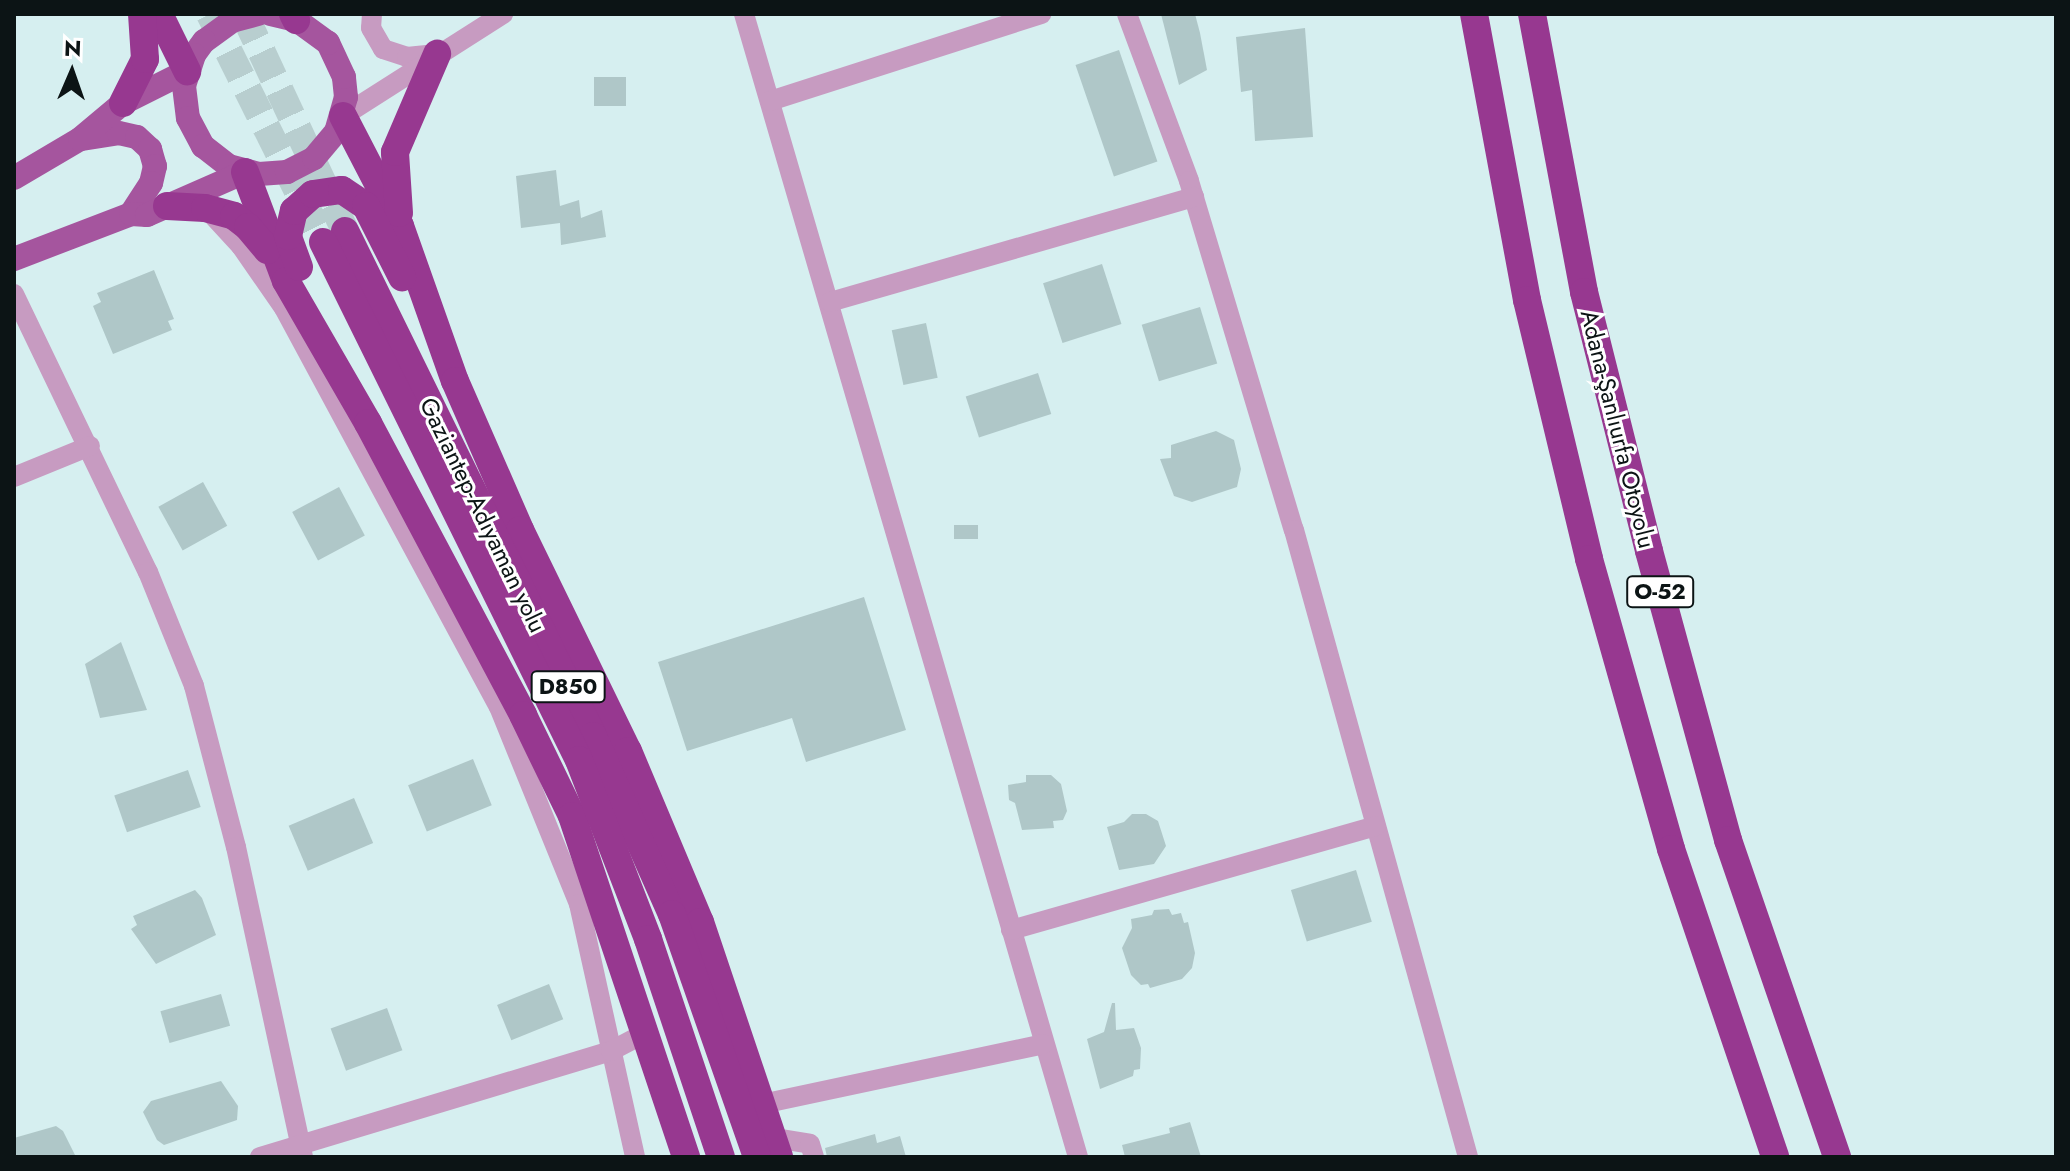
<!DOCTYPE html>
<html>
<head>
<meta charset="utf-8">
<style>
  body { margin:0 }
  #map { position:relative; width:2070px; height:1171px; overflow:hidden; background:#d6eff0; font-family:Jost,sans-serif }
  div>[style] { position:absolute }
  .building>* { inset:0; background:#afc7c8; transform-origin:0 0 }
  .highway-tunnel>* { height:28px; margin-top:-14px; transform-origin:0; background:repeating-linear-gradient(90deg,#b8cecf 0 28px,transparent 0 42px) }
  .minor>* { height:20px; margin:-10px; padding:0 10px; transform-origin:10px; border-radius:10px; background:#c79bc1 }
  .major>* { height:24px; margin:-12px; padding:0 12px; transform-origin:12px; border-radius:12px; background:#a5559e }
  .highway>* { height:28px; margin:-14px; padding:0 14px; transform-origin:14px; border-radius:14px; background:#973890 }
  span { translate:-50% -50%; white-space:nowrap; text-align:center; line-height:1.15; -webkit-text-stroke:6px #fff; paint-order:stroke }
  .shield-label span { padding:2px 6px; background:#fff; border:2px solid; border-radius:6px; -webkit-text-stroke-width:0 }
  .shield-label { font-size:22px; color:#0c1415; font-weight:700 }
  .street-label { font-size:24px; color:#0c1415 }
  .frame { position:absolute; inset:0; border:16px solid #0c1415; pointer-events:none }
  .north { position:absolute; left:32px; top:32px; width:80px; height:80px; -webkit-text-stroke:6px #fff; paint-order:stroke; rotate:2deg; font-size:22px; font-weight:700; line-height:32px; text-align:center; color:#0c1415 }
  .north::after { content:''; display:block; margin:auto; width:28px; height:36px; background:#0c1415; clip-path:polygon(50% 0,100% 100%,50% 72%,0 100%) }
</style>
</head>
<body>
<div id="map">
  <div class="building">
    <div style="clip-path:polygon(1161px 14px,1195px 14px,1200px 33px,1207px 70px,1179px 85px)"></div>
    <div style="clip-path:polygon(1305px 28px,1313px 137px,1255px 141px,1252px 90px,1241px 92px,1236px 37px)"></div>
    <div style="left:1119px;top:50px;width:118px;height:46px;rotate:71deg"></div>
    <div style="left:594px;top:77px;width:32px;height:29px"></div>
    <div style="clip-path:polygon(556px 170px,560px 206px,579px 200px,581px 218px,602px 210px,606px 237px,561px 245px,560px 223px,521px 228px,516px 176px)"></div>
    <div style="left:1102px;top:264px;width:63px;height:62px;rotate:72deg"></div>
    <div style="clip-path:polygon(154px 270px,174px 319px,168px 321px,172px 330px,113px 354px,93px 306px,101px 302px,97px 293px)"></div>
    <div style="left:1200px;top:307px;width:59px;height:61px;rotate:73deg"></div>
    <div style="left:926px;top:323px;width:56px;height:35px;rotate:78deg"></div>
    <div style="left:1038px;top:373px;width:43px;height:76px;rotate:72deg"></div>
    <div style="clip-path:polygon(1216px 431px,1234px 440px,1241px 469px,1237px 487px,1192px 502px,1174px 496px,1160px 459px,1171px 458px,1171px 445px)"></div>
    <div style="left:203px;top:482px;width:50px;height:51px;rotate:61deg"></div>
    <div style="left:339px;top:487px;width:55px;height:53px;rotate:62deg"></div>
    <div style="left:978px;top:525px;width:14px;height:24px;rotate:90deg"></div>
    <div style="clip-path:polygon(864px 597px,906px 730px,806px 762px,792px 718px,687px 751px,658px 662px)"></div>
    <div style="clip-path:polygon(121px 642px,147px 710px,100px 718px,85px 664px)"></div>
    <div style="left:473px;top:759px;width:50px;height:70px;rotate:68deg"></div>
    <div style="left:188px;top:770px;width:39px;height:78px;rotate:71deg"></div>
    <div style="clip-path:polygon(1026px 775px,1051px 775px,1061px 784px,1067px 811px,1063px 820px,1053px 821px,1054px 828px,1022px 830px,1015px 803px,1009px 800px,1008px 785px,1026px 782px)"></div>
    <div style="left:354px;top:798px;width:49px;height:71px;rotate:67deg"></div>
    <div style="clip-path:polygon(1132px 814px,1146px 814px,1158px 821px,1166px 846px,1154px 864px,1119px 870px,1107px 827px,1124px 822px)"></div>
    <div style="left:1356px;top:870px;width:54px;height:68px;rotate:73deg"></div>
    <div style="clip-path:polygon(195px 890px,202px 898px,216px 935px,156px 964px,131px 929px,137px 925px,133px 916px)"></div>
    <div style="clip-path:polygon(1169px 909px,1172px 915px,1181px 913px,1184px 923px,1188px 922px,1195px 953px,1192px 968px,1182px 979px,1150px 988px,1148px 984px,1141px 985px,1131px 975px,1122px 948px,1132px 928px,1131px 919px,1152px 915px,1154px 910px)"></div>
    <div style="left:549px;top:984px;width:38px;height:56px;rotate:68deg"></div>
    <div style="left:221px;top:994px;width:33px;height:63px;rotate:74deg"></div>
    <div style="clip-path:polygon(1112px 1003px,1115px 1003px,1116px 1030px,1134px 1028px,1141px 1048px,1140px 1069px,1134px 1070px,1133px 1076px,1100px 1089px,1087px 1039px,1104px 1032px)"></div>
    <div style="left:387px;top:1008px;width:45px;height:60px;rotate:70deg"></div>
    <div style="clip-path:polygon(221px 1081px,238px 1106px,237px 1120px,164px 1145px,157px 1140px,143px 1112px,151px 1101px)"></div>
    <div style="clip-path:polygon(1190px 1122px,1201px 1157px,1125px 1157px,1122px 1145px,1170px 1133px,1169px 1128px)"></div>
    <div style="clip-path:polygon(56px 1126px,63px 1131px,76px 1157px,14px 1157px,14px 1138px)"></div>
    <div style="clip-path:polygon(875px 1134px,877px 1143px,900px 1136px,906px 1157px,827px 1157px,825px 1148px)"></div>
  </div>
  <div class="highway-tunnel">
    <div style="left:210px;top:14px;width:254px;rotate:63.6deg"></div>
    <div style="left:244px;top:14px;width:239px;rotate:65deg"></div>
  </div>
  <div class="minor">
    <div style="left:372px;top:14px;width:14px;rotate:94deg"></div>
    <div style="left:371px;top:28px;width:24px;rotate:60deg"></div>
    <div style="left:383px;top:49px;width:25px;rotate:18deg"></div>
    <div style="left:407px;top:57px;width:27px;rotate:-6deg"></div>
    <div style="left:744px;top:14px;width:1191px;rotate:73.71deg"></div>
    <div style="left:1127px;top:14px;width:178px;rotate:69.6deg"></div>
    <div style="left:1189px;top:181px;width:364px;rotate:73.3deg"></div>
    <div style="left:1294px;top:530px;width:651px;rotate:74.49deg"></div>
    <div style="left:770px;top:101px;width:285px;rotate:-17.8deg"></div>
    <div style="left:343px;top:116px;width:190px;rotate:-32.5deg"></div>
    <div style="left:206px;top:208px;width:52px;rotate:47.4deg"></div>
    <div style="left:241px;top:246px;width:75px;rotate:55.3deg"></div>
    <div style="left:284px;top:308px;width:453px;rotate:61.7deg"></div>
    <div style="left:499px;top:707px;width:213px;rotate:67.9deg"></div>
    <div style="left:579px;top:904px;width:259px;rotate:77.5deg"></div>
    <div style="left:14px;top:294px;width:309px;rotate:64.3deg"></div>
    <div style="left:148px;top:572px;width:123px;rotate:68deg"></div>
    <div style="left:194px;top:686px;width:166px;rotate:75.4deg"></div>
    <div style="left:236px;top:847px;width:317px;rotate:77.8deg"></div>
    <div style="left:830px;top:302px;width:379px;rotate:-16.1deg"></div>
    <div style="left:14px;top:477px;width:82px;rotate:-22.2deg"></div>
    <div style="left:1011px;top:930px;width:379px;rotate:-15.9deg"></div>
    <div style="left:762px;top:1104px;width:288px;rotate:-12deg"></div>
    <div style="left:774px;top:1138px;width:36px;rotate:9deg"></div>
    <div style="left:810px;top:1144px;width:14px;rotate:73deg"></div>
    <div style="left:260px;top:1157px;width:367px;rotate:-16.8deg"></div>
    <div style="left:611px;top:1051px;width:41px;rotate:-27.8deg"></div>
  </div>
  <div class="major">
    <div style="left:258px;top:14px;width:27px;rotate:165deg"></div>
    <div style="left:232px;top:21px;width:34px;rotate:144deg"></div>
    <div style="left:204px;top:41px;width:17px;rotate:126deg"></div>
    <div style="left:194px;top:55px;width:33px;rotate:108deg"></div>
    <div style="left:184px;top:86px;width:32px;rotate:83deg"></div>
    <div style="left:188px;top:118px;width:32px;rotate:62deg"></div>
    <div style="left:203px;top:146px;width:33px;rotate:38deg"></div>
    <div style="left:229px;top:166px;width:31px;rotate:15deg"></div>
    <div style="left:259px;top:174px;width:28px;rotate:-4deg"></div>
    <div style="left:287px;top:172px;width:30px;rotate:-27deg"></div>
    <div style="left:314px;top:158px;width:34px;rotate:-50deg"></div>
    <div style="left:336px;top:132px;width:36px;rotate:-74deg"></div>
    <div style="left:346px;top:97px;width:20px;rotate:-96deg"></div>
    <div style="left:344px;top:77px;width:38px;rotate:-115deg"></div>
    <div style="left:328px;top:43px;width:39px;rotate:-144deg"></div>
    <div style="left:296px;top:20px;width:26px;rotate:-167deg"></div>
    <div style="left:82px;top:139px;width:37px;rotate:-9deg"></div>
    <div style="left:119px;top:133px;width:18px;rotate:13deg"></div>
    <div style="left:137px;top:137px;width:18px;rotate:43deg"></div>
    <div style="left:150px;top:149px;width:18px;rotate:74deg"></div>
    <div style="left:155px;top:166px;width:17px;rotate:103deg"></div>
    <div style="left:151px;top:183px;width:37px;rotate:123deg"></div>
    <div style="left:14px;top:178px;width:77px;rotate:-30.6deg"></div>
    <div style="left:80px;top:139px;width:56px;rotate:-39.9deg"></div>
    <div style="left:123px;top:103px;width:72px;rotate:-26.6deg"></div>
    <div style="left:14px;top:259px;width:125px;rotate:-21deg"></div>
    <div style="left:131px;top:214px;width:16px;rotate:4deg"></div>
    <div style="left:147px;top:215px;width:107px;rotate:-23.7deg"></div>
  </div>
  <div class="highway">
    <div style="left:159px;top:14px;width:64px;rotate:63.8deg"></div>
    <div style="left:293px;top:14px;width:7px;rotate:63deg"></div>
    <div style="left:1474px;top:14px;width:291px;rotate:79.5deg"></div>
    <div style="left:1527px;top:300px;width:266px;rotate:76.5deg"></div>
    <div style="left:1589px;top:559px;width:301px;rotate:74.2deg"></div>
    <div style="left:1671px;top:849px;width:325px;rotate:71.3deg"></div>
    <div style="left:1532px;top:14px;width:283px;rotate:79.4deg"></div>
    <div style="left:1584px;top:292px;width:267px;rotate:75.9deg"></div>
    <div style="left:1649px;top:551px;width:300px;rotate:74.7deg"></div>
    <div style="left:1728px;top:840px;width:335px;rotate:71deg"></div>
    <div style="left:123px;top:103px;width:49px;rotate:-63.4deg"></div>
    <div style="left:145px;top:59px;width:45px;rotate:-93.8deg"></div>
    <div style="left:343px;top:116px;width:124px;rotate:62.6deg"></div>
    <div style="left:400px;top:226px;width:164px;rotate:70.5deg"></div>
    <div style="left:455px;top:381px;width:163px;rotate:66.4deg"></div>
    <div style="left:520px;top:530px;width:246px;rotate:64deg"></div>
    <div style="left:628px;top:751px;width:186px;rotate:67.2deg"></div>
    <div style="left:700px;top:922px;width:248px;rotate:71.4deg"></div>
    <div style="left:245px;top:172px;width:116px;rotate:69.4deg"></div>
    <div style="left:286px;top:281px;width:164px;rotate:60deg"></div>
    <div style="left:368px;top:423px;width:331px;rotate:62deg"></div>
    <div style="left:523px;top:715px;width:112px;rotate:64.1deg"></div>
    <div style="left:572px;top:816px;width:360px;rotate:71.5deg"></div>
    <div style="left:167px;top:206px;width:38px;rotate:3deg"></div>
    <div style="left:205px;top:208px;width:30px;rotate:15deg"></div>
    <div style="left:234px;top:216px;width:18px;rotate:38deg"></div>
    <div style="left:248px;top:227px;width:30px;rotate:50deg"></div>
    <div style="left:399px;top:213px;width:61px;rotate:-93.8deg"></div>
    <div style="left:395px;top:152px;width:107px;rotate:-66.8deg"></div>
    <div style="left:345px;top:231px;width:563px;rotate:63.84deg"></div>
    <div style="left:593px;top:736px;width:195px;rotate:66.1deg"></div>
    <div style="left:672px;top:914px;width:257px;rotate:70.7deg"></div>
    <div style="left:323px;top:242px;width:578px;rotate:63.7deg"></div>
    <div style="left:579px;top:760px;width:192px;rotate:68.9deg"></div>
    <div style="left:648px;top:939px;width:230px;rotate:71.5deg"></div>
    <div style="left:299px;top:267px;width:33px;rotate:-110deg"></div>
    <div style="left:288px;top:236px;width:26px;rotate:-77deg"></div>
    <div style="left:294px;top:211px;width:25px;rotate:-42deg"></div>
    <div style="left:313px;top:194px;width:29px;rotate:-8deg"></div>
    <div style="left:342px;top:190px;width:29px;rotate:34deg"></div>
    <div style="left:366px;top:206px;width:80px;rotate:63.1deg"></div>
  </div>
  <div class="shield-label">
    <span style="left:1660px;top:592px">O-52</span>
    <span style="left:568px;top:687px">D850</span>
  </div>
  <div class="street-label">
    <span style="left:1618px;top:429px;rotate:76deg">Adana-Şanlıurfa Otoyolu</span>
    <span style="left:483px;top:515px;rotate:64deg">Gaziantep-Adıyaman yolu</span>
  </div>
  <div class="frame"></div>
  <div class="north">N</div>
</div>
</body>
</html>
